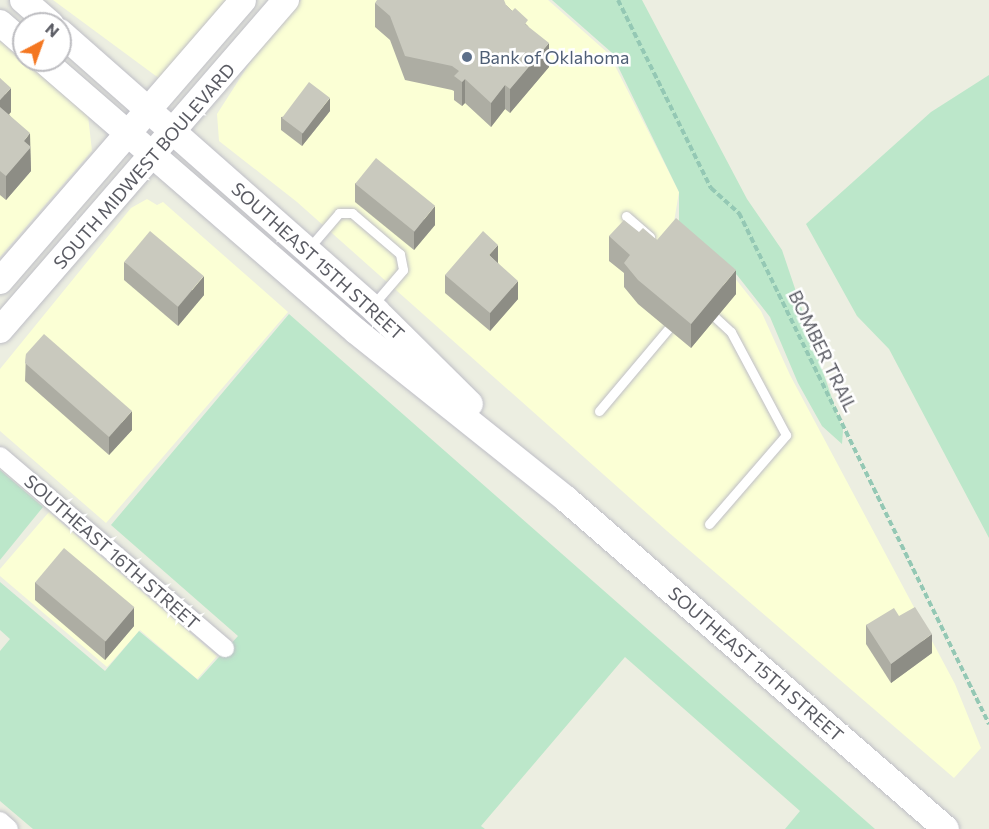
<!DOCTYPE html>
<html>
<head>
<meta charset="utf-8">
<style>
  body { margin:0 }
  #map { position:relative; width:989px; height:829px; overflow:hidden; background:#eceee1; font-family:Commissioner,sans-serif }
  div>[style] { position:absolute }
  .commercial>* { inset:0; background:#fbffd5 }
  .green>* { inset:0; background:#bce7ca }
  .path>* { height:4px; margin-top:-2px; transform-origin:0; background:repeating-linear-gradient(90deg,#94c8b4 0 6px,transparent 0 9px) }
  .roads { filter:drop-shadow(0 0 2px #bebec6) drop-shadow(0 0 2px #bebec6) }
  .service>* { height:9px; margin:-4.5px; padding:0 4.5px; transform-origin:4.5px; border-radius:4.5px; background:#fff }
  .minor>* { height:18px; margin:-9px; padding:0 9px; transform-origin:9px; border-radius:9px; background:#fff }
  .secondary>* { height:26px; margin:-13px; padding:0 13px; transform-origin:13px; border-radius:13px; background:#fff }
  .wall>* { inset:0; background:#adada3 }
  .shaded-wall>* { inset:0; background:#8d8d85 }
  .building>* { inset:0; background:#c9c9be; transform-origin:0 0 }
  .dots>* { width:16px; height:16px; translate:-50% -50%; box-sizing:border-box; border:3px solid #fff; border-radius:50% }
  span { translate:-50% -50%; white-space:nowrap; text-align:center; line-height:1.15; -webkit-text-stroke:5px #fff; paint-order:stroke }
  .service-label { font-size:18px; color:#4e5e75 }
  .left { translate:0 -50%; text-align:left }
  .street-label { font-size:18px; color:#5a5b63 }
  .north { position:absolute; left:12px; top:12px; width:60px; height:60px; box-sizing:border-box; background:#fff; border:2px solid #bdbdc1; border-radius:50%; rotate:41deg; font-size:16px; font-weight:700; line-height:24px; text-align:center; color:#5a5b63 }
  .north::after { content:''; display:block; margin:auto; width:21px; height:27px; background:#f47721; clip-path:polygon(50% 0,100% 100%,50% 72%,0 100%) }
</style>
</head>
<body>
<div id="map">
  <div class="commercial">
    <div style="clip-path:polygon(53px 0,228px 0,160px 79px)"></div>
    <div style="clip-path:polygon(301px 0,548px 0,609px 54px,679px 192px,674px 222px,734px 277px,761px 311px,790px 375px,955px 684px,981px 748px,954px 778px,667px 531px,297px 202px,219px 141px,217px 114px,262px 44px)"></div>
    <div style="clip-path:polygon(0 41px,88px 116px,92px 151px,0 257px)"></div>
    <div style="clip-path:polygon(147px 199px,157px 205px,163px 202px,288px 312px,106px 523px,0 431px,0 369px,131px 208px)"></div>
    <div style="clip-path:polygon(49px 512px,217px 656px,197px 679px,140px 630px,107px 667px,0 576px,0 569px)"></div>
  </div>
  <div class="green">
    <div style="clip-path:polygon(552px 0,642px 0,747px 199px,782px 250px,843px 431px,842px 444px,822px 426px,798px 383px,770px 317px,737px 275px,679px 223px,679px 192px,611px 52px)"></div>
    <div style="clip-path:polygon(989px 75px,989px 538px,889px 349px,857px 316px,806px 224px,931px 112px)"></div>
    <div style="clip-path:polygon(289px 314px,875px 829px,785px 829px,800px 811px,625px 657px,481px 826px,485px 829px,33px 829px,0 801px,0 651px,10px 639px,0 630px,0 582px,105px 671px,139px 631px,198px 680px,238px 636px,111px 525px)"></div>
    <div style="clip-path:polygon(0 470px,43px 507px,0 560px)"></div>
  </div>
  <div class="path">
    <div style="left:618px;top:0;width:210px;rotate:63.7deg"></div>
    <div style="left:711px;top:188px;width:38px;rotate:42deg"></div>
    <div style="left:739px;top:213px;width:569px;rotate:63.93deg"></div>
  </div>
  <div class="roads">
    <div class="service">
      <div style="left:626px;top:216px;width:32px;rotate:41deg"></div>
      <div style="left:309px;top:248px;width:46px;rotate:-49.4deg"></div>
      <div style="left:339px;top:213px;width:13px"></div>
      <div style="left:352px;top:213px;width:63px;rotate:40.5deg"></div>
      <div style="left:400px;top:254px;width:16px;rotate:79deg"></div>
      <div style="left:403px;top:270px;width:46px;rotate:130.6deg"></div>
      <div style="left:599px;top:411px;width:107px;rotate:-49.9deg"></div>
      <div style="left:709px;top:524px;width:118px;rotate:-49.1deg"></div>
      <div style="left:786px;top:435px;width:117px;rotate:-118.1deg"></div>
      <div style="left:731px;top:332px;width:21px;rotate:-137deg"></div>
    </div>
    <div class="minor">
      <div style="left:0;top:456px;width:296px;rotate:40.5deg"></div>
      <div style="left:0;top:821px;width:12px;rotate:42deg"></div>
    </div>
    <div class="secondary">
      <div style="left:23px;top:0;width:37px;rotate:41deg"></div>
      <div style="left:0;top:23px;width:32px;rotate:41deg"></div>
      <div style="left:60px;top:32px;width:422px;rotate:41.4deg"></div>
      <div style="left:376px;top:311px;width:132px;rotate:44.7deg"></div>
      <div style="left:43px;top:60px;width:415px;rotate:40.9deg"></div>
      <div style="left:357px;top:332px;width:268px;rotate:38.6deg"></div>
      <div style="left:566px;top:499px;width:503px;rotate:40.97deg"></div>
      <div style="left:0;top:281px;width:371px;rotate:-49.1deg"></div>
      <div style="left:0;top:330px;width:437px;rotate:-49.1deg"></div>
    </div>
  </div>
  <div class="wall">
    <div style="clip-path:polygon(375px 3px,506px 5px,528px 26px,549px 67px,510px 113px,505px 109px,491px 127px,465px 103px,462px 106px,454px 100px,454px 91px,452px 90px,405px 80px,390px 40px,375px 27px)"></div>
    <div style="clip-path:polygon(0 78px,11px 112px,9px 114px,30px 146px,31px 171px,6px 200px,0 195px)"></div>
    <div style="clip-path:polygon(330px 111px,302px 146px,281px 130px,281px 117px)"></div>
    <div style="clip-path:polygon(355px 183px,435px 225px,414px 250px,355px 202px)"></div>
    <div style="clip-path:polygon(639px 232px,657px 240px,736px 294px,691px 348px,638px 304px,624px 287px,624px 273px,609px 261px,609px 236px)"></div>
    <div style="clip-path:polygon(124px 262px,204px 295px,178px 326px,124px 280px)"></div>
    <div style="clip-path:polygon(498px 263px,518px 299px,490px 331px,445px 293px,445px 275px)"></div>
    <div style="clip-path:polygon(26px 354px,132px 430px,109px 455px,25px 381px)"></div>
    <div style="clip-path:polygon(35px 582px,134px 626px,105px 660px,35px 600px)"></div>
    <div style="clip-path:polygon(899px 616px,932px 653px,891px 683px,866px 644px,866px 625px)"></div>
  </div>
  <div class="shaded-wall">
    <div style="clip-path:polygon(549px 43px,549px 67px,510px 113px,510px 89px)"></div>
    <div style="clip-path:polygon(465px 79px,465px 103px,462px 106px,462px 82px)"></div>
    <div style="clip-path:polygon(505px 85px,505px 109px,491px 127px,491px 103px)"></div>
    <div style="clip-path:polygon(11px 88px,11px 112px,0 124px,0 100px)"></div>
    <div style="clip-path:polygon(330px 98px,330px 111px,302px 146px,302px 133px)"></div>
    <div style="clip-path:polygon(30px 133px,31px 171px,6px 200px,6px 176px,24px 141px)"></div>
    <div style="clip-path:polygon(435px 206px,435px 225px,414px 250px,414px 232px)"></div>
    <div style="clip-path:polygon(498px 245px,498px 264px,489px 255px)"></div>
    <div style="clip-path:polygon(736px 270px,736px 294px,691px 348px,691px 324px)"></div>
    <div style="clip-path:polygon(204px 276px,204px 295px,178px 326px,178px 307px)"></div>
    <div style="clip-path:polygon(518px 281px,518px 299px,490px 331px,490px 313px)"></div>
    <div style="clip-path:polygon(132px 411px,132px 430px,109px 455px,109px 437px)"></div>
    <div style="clip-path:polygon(134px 607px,134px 626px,105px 660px,105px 641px)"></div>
    <div style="clip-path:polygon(932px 634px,932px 653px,891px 683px,891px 664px)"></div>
  </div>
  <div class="building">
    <div style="clip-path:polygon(377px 0,504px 0,506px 5px,512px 11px,515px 8px,528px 20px,525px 24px,549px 43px,510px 89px,505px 85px,491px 103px,465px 79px,462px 82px,454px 76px,459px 71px,452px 66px,405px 56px,390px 16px,375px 3px)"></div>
    <div style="clip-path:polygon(0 78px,11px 88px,0 100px)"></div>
    <div style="left:309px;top:82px;width:26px;height:45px;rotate:37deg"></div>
    <div style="clip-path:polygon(0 107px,30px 133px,24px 141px,31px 147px,6px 176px,0 171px)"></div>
    <div style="left:376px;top:158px;width:76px;height:33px;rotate:39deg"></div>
    <div style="clip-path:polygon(676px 218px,736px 270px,691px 324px,638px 280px,624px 263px,630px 255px,609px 236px,624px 220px,639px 232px,643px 228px,657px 240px)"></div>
    <div style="left:150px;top:231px;width:70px;height:40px;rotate:40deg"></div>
    <div style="clip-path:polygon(483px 231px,498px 245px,489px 255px,518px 281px,490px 313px,445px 275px)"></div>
    <div style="clip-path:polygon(44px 334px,132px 411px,109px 437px,25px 363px,26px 354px)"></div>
    <div style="left:64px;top:548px;width:92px;height:45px;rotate:40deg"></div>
    <div style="clip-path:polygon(915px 607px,932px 634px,891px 664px,866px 625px,894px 608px,899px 616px)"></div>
  </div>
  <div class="dots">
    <div style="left:467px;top:57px;background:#5c6f8a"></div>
  </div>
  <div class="service-label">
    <span class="left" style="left:479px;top:57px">Bank of Oklahoma</span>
  </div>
  <div class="street-label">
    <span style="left:144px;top:166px;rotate:-49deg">SOUTH MIDWEST BOULEVARD</span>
    <span style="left:318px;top:261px;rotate:42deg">SOUTHEAST 15TH STREET</span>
    <span style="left:823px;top:351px;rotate:64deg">BOMBER TRAIL</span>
    <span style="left:112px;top:552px;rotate:41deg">SOUTHEAST 16TH STREET</span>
    <span style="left:756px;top:664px;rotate:41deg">SOUTHEAST 15TH STREET</span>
  </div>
  <div class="north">N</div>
</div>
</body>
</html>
